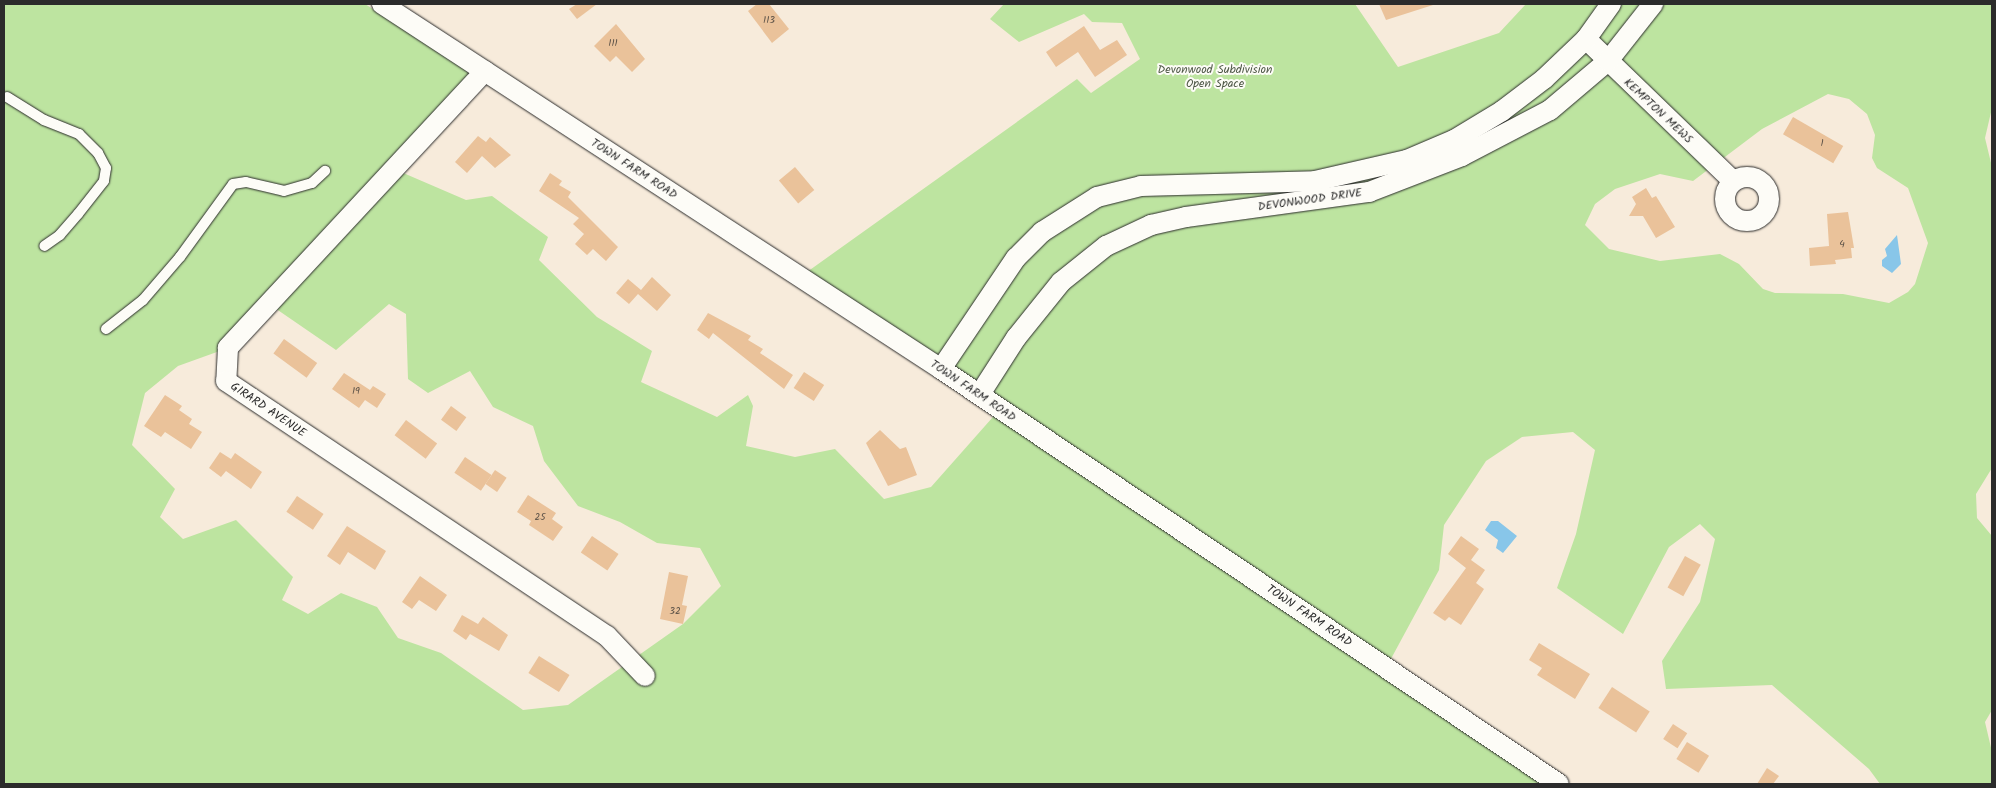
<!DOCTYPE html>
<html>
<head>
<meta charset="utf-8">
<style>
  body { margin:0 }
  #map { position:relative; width:1996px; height:788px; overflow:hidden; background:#f7ebdb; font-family:Kalam,sans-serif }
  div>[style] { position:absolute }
  .green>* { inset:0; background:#bde4a0 }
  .water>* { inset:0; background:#88c6e9 }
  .building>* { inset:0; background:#eac29a; transform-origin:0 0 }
  .roads { filter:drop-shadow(0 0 1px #2b2b2b) drop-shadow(0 0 1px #2b2b2b) }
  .service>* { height:10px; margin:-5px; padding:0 5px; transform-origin:5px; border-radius:5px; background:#fdfcf7 }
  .minor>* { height:20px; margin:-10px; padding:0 10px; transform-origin:10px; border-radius:10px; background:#fdfcf7 }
  .minor>.ring { margin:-10px; padding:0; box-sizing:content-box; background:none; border:20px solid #fdfcf7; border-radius:50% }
  span { translate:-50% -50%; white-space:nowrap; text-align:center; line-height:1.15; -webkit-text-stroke:4px #fdfcf7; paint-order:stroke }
  .number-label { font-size:10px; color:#5b5147 }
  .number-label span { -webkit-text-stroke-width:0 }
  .park-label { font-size:12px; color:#505948 }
  .street-label { font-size:12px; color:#2b2b2b }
  .frame { position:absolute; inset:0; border:5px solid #2b2b2b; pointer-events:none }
</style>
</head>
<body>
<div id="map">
  <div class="green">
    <div style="clip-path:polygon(evenodd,4px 4px,365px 4px,463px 67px,485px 71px,394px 169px,466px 200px,492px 196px,548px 237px,539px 260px,597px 317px,652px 351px,641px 382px,717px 417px,748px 395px,753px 406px,746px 446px,795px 457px,835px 449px,884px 499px,931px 487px,1000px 409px,800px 277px,1077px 79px,1091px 93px,1140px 59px,1122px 23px,1092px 22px,1084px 14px,1019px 42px,990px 19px,1004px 4px,1355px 4px,1398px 67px,1499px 33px,1526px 4px,1992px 4px,1992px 108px,1985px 138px,1992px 167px,1992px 468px,1976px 494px,1977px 518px,1992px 536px,1992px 710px,1985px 722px,1992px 752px,1992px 783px,1880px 784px,1869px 769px,1772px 685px,1666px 689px,1662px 661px,1700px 602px,1715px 539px,1700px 524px,1669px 547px,1623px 634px,1557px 588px,1576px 534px,1595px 450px,1573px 432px,1522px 437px,1486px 461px,1444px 525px,1439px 570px,1386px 668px,1559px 784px,4px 784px,4px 4px,1828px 94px,1849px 99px,1867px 114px,1875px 135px,1872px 158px,1877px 168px,1908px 188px,1928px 243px,1915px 284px,1908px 292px,1889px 303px,1843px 294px,1775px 293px,1763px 289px,1739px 264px,1720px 254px,1660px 261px,1609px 249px,1585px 225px,1595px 204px,1615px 189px,1660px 174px,1693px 181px,1762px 129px,1828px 94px,4px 4px,269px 304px,336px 350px,389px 304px,406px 314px,408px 379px,428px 393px,470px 371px,493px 407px,533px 426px,544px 461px,578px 506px,620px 522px,657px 543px,700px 548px,721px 586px,683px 624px,568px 705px,523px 710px,441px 653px,398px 638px,377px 607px,341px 593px,308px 614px,282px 600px,293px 577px,236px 520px,183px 539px,160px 517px,175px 489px,132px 445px,145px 393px,178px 366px,228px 348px,269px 304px)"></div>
  </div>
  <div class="water">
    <div style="clip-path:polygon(1897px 235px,1901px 264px,1892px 273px,1882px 266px,1882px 260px,1887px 256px,1885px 249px)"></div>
    <div style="clip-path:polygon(1491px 521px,1498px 521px,1517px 536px,1503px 553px,1496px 548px,1498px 540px,1485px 530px)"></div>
  </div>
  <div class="building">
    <div style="clip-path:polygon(577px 4px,597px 4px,577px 19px,569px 9px)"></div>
    <div style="clip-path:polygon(757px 4px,769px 4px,789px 29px,772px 43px,748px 11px)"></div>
    <div style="clip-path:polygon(1379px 4px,1433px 4px,1433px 5px,1386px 20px)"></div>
    <div style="clip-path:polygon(616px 24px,645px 59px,632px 72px,616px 56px,610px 62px,594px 46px)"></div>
    <div style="clip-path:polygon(1084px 26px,1100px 50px,1117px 40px,1127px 55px,1095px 77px,1078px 52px,1056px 67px,1046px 52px)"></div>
    <div style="left:1793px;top:117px;width:58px;height:20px;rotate:30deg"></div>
    <div style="clip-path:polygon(478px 136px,486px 142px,490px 137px,511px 155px,495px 168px,482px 156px,467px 173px,455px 162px)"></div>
    <div style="left:795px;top:167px;width:30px;height:21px;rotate:50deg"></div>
    <div style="clip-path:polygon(550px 173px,562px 181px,559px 185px,571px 192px,568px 197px,618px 247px,606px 261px,593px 249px,587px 255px,575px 244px,584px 234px,573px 224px,579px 218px,539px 191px)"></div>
    <div style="clip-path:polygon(1646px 188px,1652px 198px,1656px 196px,1675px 227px,1656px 238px,1643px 216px,1629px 216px,1636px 204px,1632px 197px)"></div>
    <div style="clip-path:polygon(1848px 212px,1854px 248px,1851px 248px,1852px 258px,1835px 260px,1836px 264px,1810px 266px,1809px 248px,1829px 246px,1827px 214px)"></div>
    <div style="clip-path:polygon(652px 277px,671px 295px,657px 311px,638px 294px,629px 304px,616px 293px,628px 279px,641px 290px)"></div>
    <div style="clip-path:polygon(708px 313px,751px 336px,748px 340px,763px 349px,760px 353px,793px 375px,784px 389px,713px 333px,709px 339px,697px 330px)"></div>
    <div style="left:284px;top:339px;width:41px;height:18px;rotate:36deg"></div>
    <div style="left:804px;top:372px;width:24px;height:19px;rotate:33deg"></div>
    <div style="clip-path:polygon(344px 373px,370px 390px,373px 386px,386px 394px,377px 408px,365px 400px,359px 408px,332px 389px)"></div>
    <div style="clip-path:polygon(165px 395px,182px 406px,179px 410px,192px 419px,189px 424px,202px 432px,191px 449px,165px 432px,161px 437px,144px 426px)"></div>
    <div style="left:451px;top:406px;width:19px;height:17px;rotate:36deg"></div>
    <div style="left:406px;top:420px;width:39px;height:19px;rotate:37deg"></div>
    <div style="clip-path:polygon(880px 430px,900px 449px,906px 447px,917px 475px,888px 486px,866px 443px)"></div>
    <div style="clip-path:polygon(220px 452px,231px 459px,235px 453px,262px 472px,251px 489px,226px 471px,221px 477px,209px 468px)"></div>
    <div style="left:465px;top:457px;width:32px;height:19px;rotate:34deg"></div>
    <div style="left:495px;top:470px;width:14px;height:17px;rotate:34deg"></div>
    <div style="clip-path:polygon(528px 495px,556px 513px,552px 519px,563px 527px,553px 541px,529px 525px,531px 521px,517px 512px)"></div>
    <div style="left:297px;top:496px;width:32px;height:19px;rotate:34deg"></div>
    <div style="clip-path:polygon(347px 526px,386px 551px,375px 570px,348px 552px,340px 565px,327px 556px)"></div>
    <div style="left:592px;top:536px;width:32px;height:20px;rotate:34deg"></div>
    <div style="clip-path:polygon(1461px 536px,1479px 549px,1471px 560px,1485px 570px,1476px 583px,1484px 589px,1461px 625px,1449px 617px,1445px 621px,1433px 613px,1466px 568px,1448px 554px)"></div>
    <div style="left:1685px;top:556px;width:18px;height:36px;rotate:29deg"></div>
    <div style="clip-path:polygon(669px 572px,688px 576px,682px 605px,687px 606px,683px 624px,660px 619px)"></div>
    <div style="clip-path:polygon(420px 576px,447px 595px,436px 611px,419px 600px,412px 609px,402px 602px)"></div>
    <div style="clip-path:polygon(462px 615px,478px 624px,483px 617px,508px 635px,499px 651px,470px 634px,466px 640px,453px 631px)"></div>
    <div style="clip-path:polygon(1539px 643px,1590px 674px,1575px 699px,1537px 675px,1542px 668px,1529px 660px)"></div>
    <div style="left:539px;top:656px;width:36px;height:20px;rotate:32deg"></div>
    <div style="left:1612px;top:687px;width:45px;height:25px;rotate:33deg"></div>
    <div style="left:1673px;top:724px;width:17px;height:18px;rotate:33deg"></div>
    <div style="left:1687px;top:742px;width:26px;height:20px;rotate:32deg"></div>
    <div style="clip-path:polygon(1767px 768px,1779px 776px,1773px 784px,1757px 784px)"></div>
  </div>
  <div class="roads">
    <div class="service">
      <div style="left:7px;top:97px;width:44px;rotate:31.9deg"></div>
      <div style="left:44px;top:120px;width:38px;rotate:22deg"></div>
      <div style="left:79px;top:134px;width:27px;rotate:45deg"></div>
      <div style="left:98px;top:153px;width:17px;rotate:62deg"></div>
      <div style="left:106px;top:168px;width:13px;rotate:99deg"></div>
      <div style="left:104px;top:181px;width:42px;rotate:128.2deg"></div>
      <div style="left:78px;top:214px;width:28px;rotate:131deg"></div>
      <div style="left:60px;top:235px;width:19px;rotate:145deg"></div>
      <div style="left:106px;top:329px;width:47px;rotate:-38.1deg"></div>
      <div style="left:143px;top:300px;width:57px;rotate:-49.3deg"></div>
      <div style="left:180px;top:257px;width:90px;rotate:-54deg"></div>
      <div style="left:233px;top:184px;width:13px;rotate:-9deg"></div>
      <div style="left:246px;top:182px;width:39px;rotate:13deg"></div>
      <div style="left:284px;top:191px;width:29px;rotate:-16deg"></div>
      <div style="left:312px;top:183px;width:18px;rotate:-43deg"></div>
    </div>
    <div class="minor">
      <div style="left:382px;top:4px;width:668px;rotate:33.14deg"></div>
      <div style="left:941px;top:369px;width:744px;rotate:33.88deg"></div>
      <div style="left:1586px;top:39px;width:204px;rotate:44deg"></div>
      <div style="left:485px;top:71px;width:378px;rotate:132.9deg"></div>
      <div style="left:228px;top:348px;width:33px;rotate:93deg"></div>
      <div style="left:226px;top:381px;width:458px;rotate:33.8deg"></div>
      <div style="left:607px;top:636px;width:55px;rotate:46.5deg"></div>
      <div class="ring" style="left:1725px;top:177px;width:24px;height:24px"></div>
      <div style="left:941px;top:369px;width:134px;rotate:-56deg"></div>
      <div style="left:1016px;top:258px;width:37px;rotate:-45deg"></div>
      <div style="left:1042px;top:232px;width:65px;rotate:-32.5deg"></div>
      <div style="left:1097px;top:197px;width:45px;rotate:-14deg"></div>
      <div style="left:1141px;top:186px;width:174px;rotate:-1.6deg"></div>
      <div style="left:1315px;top:181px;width:94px;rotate:-12.9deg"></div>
      <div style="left:1407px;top:160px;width:51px;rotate:-23.1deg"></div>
      <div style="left:1454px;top:140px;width:56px;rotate:-31.1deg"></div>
      <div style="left:1502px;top:111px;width:53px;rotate:-37.3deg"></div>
      <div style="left:1544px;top:79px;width:58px;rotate:-43.6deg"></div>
      <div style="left:1586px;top:39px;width:43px;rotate:-54.5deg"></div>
      <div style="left:980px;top:394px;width:67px;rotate:-57.3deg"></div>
      <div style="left:1016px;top:338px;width:72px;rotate:-51.2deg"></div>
      <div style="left:1061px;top:282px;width:58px;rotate:-38.7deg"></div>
      <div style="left:1106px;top:246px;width:50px;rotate:-25deg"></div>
      <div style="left:1151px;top:225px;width:36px;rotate:-13deg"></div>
      <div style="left:1186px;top:217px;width:185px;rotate:-7.8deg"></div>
      <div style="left:1369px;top:192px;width:100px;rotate:-21.2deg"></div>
      <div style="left:1462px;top:156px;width:99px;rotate:-27.6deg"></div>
      <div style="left:1550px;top:110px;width:76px;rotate:-40.2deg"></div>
      <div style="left:1608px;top:61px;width:73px;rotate:-51.7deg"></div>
    </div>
  </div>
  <div class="number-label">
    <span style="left:769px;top:21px">113</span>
    <span style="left:613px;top:44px">111</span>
    <span style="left:1822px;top:144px">1</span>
    <span style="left:1842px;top:245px">4</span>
    <span style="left:356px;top:392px">19</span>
    <span style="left:540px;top:518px">25</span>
    <span style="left:675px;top:612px">32</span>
  </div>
  <div class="park-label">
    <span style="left:1215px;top:77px">Devonwood Subdivision<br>Open Space</span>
  </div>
  <div class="street-label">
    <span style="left:1658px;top:111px;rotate:43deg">KEMPTON MEWS</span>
    <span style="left:634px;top:169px;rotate:33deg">TOWN FARM ROAD</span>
    <span style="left:1310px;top:200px;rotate:-8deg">DEVONWOOD DRIVE</span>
    <span style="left:973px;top:391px;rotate:34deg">TOWN FARM ROAD</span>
    <span style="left:268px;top:410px;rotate:34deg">GIRARD AVENUE</span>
    <span style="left:1309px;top:616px;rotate:34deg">TOWN FARM ROAD</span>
  </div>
  <div class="frame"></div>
</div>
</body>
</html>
